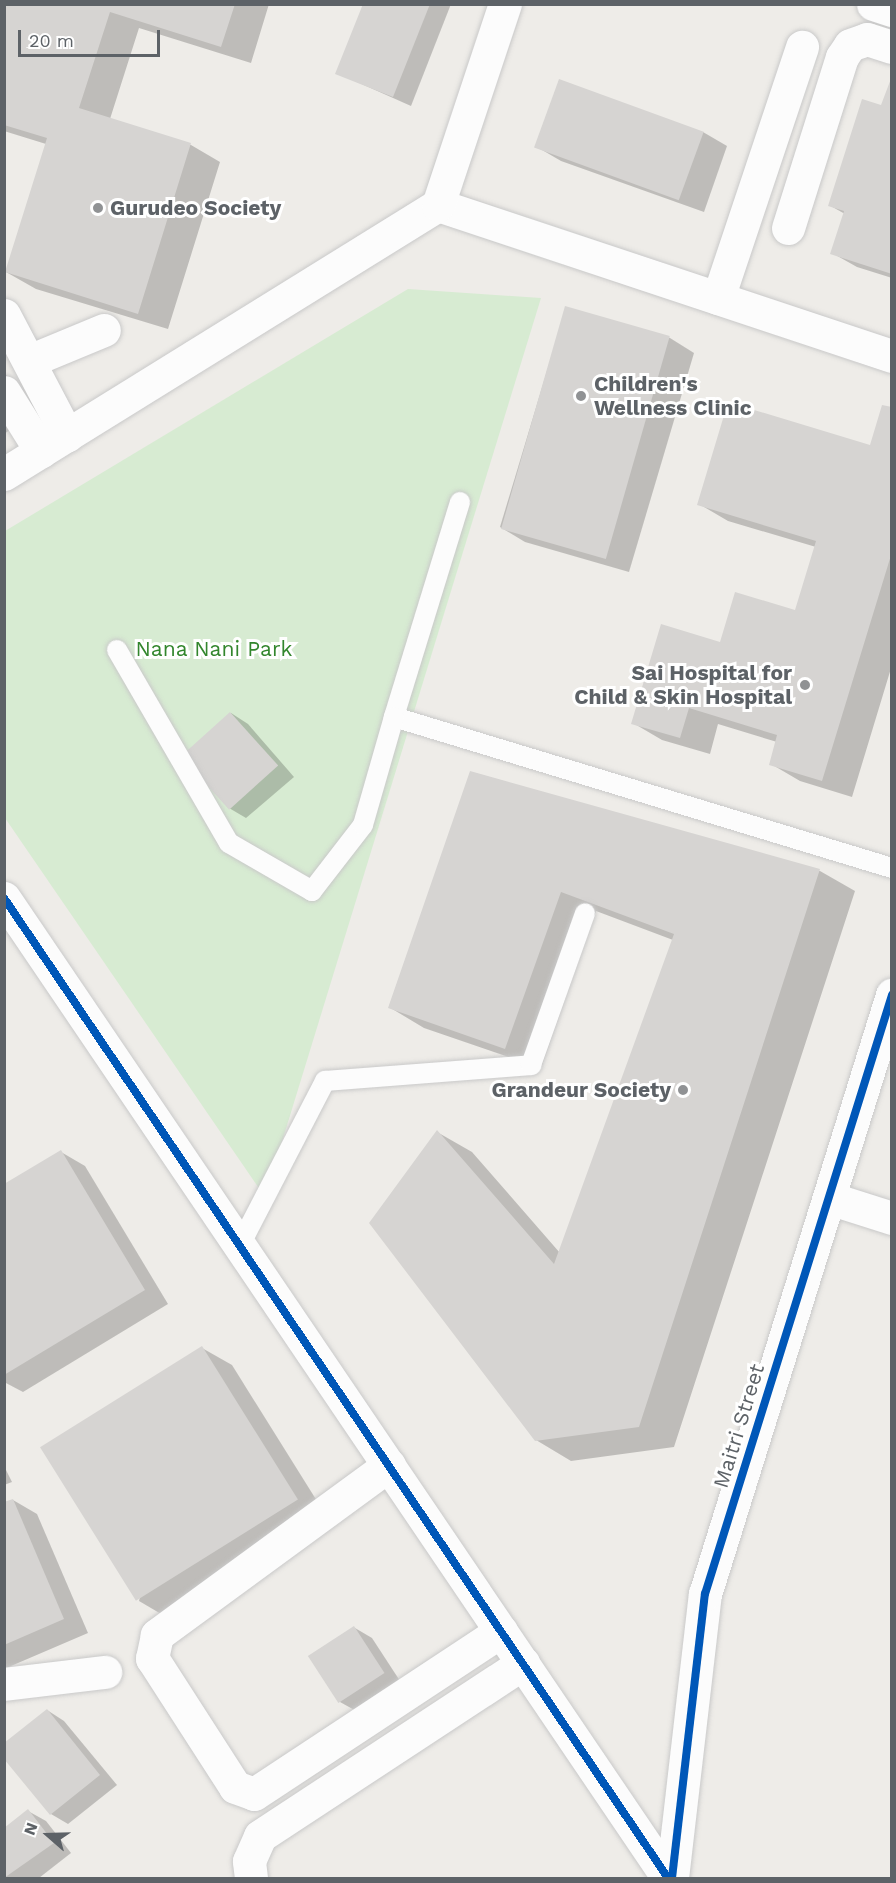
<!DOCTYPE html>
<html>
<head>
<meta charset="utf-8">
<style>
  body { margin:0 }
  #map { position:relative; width:896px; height:1883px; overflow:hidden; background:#eeece8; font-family:"Work Sans",sans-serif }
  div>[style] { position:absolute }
  .green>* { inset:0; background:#d7ebd2 }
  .shadow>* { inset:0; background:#0003 }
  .building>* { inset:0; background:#d6d4d2; transform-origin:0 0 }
  .roads { filter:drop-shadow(0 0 2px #c9c9c9) drop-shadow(0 0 2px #c9c9c9) }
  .service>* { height:20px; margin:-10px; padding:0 10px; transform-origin:10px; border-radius:10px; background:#fcfcfc }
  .minor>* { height:33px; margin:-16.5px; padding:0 16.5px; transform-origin:16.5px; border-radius:16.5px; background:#fcfcfc }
  .tertiary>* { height:33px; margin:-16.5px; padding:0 16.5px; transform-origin:16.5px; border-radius:16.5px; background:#fcfcfc }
  .cycleway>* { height:8px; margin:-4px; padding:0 4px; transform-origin:4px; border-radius:4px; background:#0057b8 }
  .dots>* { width:16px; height:16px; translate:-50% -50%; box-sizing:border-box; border:3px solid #fff; border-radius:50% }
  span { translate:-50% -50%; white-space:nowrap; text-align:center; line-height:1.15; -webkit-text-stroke:6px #fff; paint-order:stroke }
  .poi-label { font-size:21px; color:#5d6267; font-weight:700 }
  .left { translate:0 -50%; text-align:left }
  .right { translate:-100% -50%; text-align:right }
  .park-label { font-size:21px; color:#32862d }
  .street-label { font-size:21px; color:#5d6267 }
  .frame { position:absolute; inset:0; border:6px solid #5d6267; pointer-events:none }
  .north { position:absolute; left:18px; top:1805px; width:60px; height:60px; -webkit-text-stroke:4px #fff; paint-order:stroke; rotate:290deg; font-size:16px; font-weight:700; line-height:24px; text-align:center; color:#5d6267 }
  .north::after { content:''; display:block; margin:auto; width:21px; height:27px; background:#5d6267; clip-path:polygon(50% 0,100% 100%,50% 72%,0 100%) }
  .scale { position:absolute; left:18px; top:30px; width:142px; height:27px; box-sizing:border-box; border:3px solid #5d6267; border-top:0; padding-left:8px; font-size:18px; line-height:21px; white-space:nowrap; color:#5d6267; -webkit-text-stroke:4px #fff; paint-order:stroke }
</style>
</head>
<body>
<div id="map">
  <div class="green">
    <div style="clip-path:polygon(408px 289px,541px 298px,265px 1197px,5px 818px,5px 531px)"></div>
  </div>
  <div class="shadow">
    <div style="clip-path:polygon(4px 4px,269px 4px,251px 63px,139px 28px,110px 119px,191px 145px,220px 162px,168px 329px,36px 289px,6px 272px,46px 144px,4px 131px)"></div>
    <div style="clip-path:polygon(364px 4px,451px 4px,411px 106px,337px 73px)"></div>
    <div style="clip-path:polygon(892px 79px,892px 278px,857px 267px,832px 253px,845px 214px,829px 205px,882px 107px)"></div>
    <div style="clip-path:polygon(703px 132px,727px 146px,704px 212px,561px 161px,537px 147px)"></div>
    <div style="clip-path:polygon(566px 308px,670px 338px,694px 353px,629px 572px,525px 542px,500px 527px)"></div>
    <div style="clip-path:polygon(4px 372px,35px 413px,4px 434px)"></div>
    <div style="clip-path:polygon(892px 409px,892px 665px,852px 797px,800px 781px,771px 764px,777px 742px,718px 724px,710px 754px,662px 740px,633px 723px,721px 644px,796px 612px,816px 547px,728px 521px,699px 504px,871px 447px)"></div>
    <div style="clip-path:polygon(231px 713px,248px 724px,294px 777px,246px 818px,229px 808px)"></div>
    <div style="clip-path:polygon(471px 772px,820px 871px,855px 891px,674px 1447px,571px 1461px,536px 1440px,437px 1132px,472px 1152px,560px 1253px,673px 940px,596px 911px,541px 1068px,424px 1028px,389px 1007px)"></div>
    <div style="clip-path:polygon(61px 1152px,85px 1166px,168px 1304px,23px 1392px,4px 1382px,4px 1186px)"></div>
    <div style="clip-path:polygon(202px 1348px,232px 1365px,327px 1517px,168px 1618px,139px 1601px)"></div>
    <div style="clip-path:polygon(4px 1466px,12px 1482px,4px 1485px)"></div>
    <div style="clip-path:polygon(13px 1500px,37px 1514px,88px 1633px,4px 1669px,4px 1504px)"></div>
    <div style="clip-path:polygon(355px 1628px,372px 1638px,402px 1684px,358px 1712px,340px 1702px)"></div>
    <div style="clip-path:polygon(47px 1710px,64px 1721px,117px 1785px,68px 1824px,51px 1814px)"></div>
    <div style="clip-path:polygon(28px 1811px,46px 1821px,71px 1853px,39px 1878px,4px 1878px,4px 1830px)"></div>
  </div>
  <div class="building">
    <div style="clip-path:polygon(4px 4px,235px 4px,221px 47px,110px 12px,79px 108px,191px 143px,138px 314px,5px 272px,47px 138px,4px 125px)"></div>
    <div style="clip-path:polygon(363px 4px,430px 4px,393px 97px,335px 74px)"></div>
    <div style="clip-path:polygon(892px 76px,892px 274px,830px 254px,844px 211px,828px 206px,862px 99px,881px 105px)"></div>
    <div style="left:559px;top:79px;width:154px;height:73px;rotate:20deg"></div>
    <div style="left:565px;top:306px;width:109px;height:232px;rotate:16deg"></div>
    <div style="clip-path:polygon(728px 402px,870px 445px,882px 405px,892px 407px,892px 552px,822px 781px,769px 765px,777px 735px,689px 708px,680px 738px,631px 724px,661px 624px,720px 642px,735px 592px,795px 610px,816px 541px,697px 505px)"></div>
    <div style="left:230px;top:712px;width:72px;height:66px;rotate:48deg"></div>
    <div style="clip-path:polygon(470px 771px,820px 869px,639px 1427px,535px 1441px,369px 1223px,437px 1130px,554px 1264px,674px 934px,561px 892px,505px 1049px,388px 1008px)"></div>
    <div style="clip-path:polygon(61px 1150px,145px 1290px,4px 1375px,4px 1184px)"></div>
    <div style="left:202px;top:1346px;width:181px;height:191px;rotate:58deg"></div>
    <div style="clip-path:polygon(13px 1499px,64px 1619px,4px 1645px,4px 1502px)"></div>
    <div style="left:354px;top:1626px;width:56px;height:55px;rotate:57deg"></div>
    <div style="clip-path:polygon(47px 1709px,100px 1775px,50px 1815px,4px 1759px,4px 1743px)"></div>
    <div style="clip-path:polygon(28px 1809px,54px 1843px,4px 1878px,4px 1828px)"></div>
  </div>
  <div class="roads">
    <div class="service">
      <div style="left:460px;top:502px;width:225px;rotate:107.1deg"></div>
      <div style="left:394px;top:717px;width:520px;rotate:16.87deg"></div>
      <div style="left:117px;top:650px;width:223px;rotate:59.9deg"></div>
      <div style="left:229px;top:843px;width:96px;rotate:30deg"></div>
      <div style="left:312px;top:891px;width:83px;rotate:-52.3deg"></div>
      <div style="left:363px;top:825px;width:112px;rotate:-74deg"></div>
      <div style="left:240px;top:1245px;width:185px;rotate:-62.6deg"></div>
      <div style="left:325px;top:1081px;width:207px;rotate:-4.4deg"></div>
      <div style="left:531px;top:1065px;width:161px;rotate:-70.4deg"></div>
    </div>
    <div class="minor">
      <div style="left:873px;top:4px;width:20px;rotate:18deg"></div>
      <div style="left:438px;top:205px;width:478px;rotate:18.4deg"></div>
      <div style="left:788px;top:228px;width:179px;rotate:-72.5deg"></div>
      <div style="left:842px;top:57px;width:14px;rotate:-56deg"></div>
      <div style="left:850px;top:45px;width:18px;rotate:-19deg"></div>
      <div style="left:867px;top:39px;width:26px;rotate:18deg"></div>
      <div style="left:718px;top:298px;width:265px;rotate:-71.5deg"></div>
      <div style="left:4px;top:315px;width:136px;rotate:62.3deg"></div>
      <div style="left:29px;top:361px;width:81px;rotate:-22.5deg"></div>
      <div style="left:4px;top:392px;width:70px;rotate:57.9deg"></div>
      <div style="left:829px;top:1198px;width:66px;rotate:17.6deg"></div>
      <div style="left:389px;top:1465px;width:288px;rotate:143.8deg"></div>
      <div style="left:157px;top:1635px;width:24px;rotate:102deg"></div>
      <div style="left:152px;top:1658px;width:153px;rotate:57.2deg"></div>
      <div style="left:235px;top:1787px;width:20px;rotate:20deg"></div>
      <div style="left:254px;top:1794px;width:296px;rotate:-33.4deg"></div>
      <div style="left:4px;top:1684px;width:102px;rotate:-6.8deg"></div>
      <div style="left:251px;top:1878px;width:17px;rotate:-97deg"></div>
      <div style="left:249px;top:1861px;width:27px;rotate:-66deg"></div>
      <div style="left:260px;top:1836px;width:315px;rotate:-33.3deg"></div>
    </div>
    <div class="tertiary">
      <div style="left:4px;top:474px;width:511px;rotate:-31.79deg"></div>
      <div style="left:438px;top:205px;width:212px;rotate:-71.6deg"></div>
      <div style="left:4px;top:898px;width:1184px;rotate:55.88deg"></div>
      <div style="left:672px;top:1878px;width:286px;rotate:-83.4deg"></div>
      <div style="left:705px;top:1594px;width:628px;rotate:-72.66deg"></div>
    </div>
  </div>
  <div class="cycleway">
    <div style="left:4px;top:898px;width:1184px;rotate:55.88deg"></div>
    <div style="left:672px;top:1878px;width:286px;rotate:-83.4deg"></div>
    <div style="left:705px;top:1594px;width:628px;rotate:-72.66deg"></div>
  </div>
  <div class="dots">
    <div style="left:98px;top:208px;background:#909294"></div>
    <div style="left:581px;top:396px;background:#909294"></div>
    <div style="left:805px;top:685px;background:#909294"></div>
    <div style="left:683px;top:1090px;background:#909294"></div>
  </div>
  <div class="poi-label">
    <span class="left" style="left:110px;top:208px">Gurudeo Society</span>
    <span class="left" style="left:594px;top:396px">Children's<br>Wellness Clinic</span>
    <span class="right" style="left:792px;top:685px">Sai Hospital for<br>Child &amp; Skin Hospital</span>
    <span class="right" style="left:671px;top:1090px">Grandeur Society</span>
  </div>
  <div class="park-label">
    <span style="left:214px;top:649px">Nana Nani Park</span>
  </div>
  <div class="street-label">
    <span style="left:739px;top:1426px;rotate:-73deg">Maitri Street</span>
  </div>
  <div class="frame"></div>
  <div class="north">N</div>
  <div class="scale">20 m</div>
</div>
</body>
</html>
